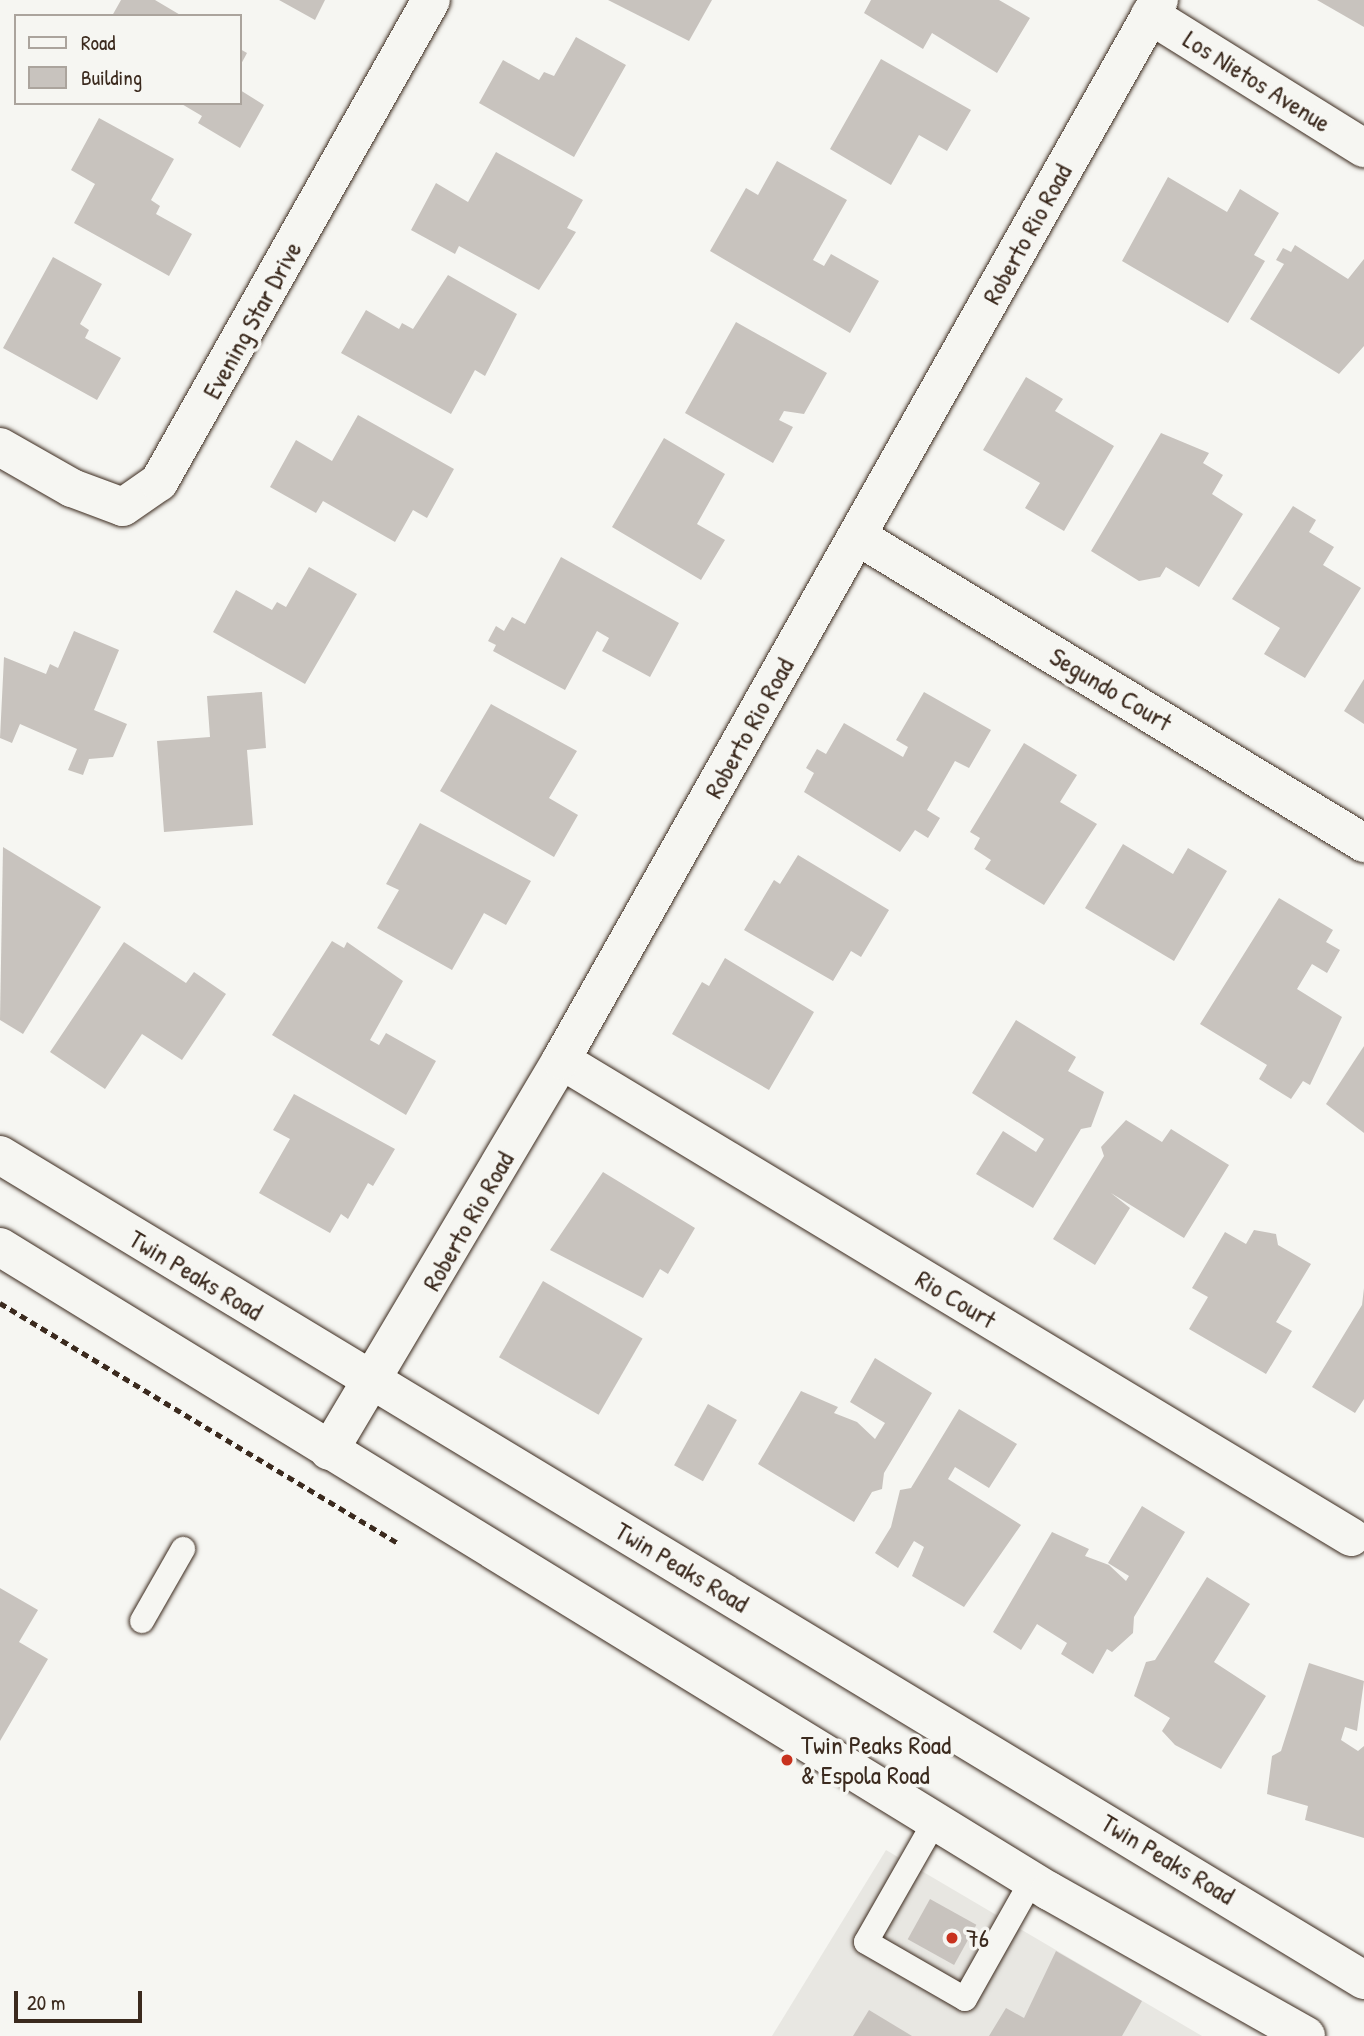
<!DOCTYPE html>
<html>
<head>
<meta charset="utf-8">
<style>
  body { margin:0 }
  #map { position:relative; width:1364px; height:2036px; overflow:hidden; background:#f6f6f2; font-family:"Patrick Hand",sans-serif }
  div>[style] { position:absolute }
  .built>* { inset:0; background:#e8e7e2 }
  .building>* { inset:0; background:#c8c3be; transform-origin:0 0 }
  .path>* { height:4.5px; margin-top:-2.25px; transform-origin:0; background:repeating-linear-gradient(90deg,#3b2a1e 0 7px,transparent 0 12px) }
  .roads { filter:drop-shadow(0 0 2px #3b2a1e) drop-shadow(0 0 2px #3b2a1e) }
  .service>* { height:24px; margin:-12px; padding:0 12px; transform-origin:12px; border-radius:12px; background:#f6f6f2 }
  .minor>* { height:38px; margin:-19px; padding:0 19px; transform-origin:19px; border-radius:19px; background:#f6f6f2 }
  .primary>* { height:38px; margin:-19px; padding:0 19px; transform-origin:19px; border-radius:19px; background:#f6f6f2 }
  .dots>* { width:19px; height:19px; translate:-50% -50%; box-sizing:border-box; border:4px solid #f6f6f2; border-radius:50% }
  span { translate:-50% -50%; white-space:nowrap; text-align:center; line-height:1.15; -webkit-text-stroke:7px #f6f6f2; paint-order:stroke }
  .street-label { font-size:26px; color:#3b2a1e }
  .poi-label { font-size:26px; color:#3b2a1e }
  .left { translate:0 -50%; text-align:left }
  .legend { position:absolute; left:14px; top:14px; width:228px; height:91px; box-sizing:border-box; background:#f6f6f2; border:2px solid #aba49d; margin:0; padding:9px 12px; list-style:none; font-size:21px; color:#3b2a1e }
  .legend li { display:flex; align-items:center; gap:14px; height:35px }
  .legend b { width:35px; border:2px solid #aba49d }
  .scale { position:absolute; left:14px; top:1991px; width:128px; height:32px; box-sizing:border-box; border:4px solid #3b2a1e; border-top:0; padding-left:9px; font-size:21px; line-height:24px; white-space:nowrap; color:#3b2a1e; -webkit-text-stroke:5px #f6f6f2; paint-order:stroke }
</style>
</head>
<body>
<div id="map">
  <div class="built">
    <div style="clip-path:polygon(886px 1850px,1202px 2036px,772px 2036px)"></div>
  </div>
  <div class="building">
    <div style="clip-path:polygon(121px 0,155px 0,182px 16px,112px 16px)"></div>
    <div style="clip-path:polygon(279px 0,325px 0,315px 20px)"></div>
    <div style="clip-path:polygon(608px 0,712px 0,689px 41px)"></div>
    <div style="clip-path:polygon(871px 0,999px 0,1030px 18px,997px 73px,932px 33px,923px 49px,864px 13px)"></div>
    <div style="clip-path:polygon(1317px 0,1364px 0,1364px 27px)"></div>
    <div style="clip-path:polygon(576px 37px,626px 65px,574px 157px,479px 103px,503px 60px,539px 80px,544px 72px,554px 76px)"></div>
    <div style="clip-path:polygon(240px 49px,247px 53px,240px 66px)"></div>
    <div style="clip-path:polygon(881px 59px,971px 110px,947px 151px,919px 135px,891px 185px,830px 149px)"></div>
    <div style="clip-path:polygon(240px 90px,264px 105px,240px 148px,198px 123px,202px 116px,180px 103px,240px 103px)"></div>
    <div style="clip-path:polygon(99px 118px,174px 159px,151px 200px,160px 206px,156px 214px,192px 234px,169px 276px,74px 223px,95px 184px,71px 170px)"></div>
    <div style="clip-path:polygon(496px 152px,583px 200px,567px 228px,576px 232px,539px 290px,459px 246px,455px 254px,411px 230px,436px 183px,468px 202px)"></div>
    <div style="clip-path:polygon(777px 161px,847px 200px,813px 260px,824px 266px,831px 254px,879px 281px,850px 333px,710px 251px,746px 188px,758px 195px)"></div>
    <div style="clip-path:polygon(1168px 177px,1227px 212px,1240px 189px,1279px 213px,1254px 255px,1265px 261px,1228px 323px,1122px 261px)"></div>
    <div style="clip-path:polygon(1295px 245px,1348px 279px,1364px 259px,1364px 346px,1339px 374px,1250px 319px,1284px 264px,1276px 260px,1283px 248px,1291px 252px)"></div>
    <div style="clip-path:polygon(53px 257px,102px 284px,80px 324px,89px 330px,85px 338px,121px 358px,97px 400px,3px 348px)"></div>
    <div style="clip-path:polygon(448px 275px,517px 314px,485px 376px,475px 370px,451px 414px,341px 353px,366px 310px,399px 329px,402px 323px,413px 329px)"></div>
    <div style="clip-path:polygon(736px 322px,827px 373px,804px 414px,784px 411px,779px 420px,793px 427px,773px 463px,685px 413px)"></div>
    <div style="clip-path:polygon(1026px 377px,1063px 399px,1055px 411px,1114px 446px,1064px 531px,1025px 508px,1040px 483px,983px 450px)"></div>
    <div style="clip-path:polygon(358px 415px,454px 469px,427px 518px,413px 510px,395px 542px,323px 501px,316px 513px,270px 487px,296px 440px,332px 461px)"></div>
    <div style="clip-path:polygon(1161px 433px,1209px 453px,1203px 463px,1223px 475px,1212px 494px,1243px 514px,1199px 587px,1166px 567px,1160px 577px,1139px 581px,1091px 551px)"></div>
    <div style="clip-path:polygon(664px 438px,725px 474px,697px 524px,725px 540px,701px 580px,612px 527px)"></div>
    <div style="clip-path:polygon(1293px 506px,1316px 520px,1309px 532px,1334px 547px,1323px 565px,1361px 588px,1305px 678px,1264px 654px,1280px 628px,1232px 599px)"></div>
    <div style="clip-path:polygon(561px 557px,679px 623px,650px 677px,602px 651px,609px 638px,597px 631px,565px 690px,493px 651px,496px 645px,488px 641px,496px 626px,504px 631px,512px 617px,525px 624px)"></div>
    <div style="clip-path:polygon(309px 567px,357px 594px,305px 684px,213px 632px,236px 590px,272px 610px,277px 602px,286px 607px)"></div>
    <div style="clip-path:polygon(74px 631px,119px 650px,94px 710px,127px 724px,113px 757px,89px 759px,83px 775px,68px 770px,77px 749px,20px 724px,12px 743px,0 738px,4px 657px,46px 674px,50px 664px,58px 668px)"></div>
    <div style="clip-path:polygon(1364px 679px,1364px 724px,1344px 711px)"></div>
    <div style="clip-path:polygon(262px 692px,266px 748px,247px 750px,253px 825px,164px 832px,157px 741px,210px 737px,207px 696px)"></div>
    <div style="clip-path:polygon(924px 692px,991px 730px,969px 768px,955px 761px,927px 810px,940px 818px,928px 838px,915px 830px,900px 852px,804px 792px,814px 773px,806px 768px,817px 749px,826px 754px,844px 723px,903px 757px,908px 747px,896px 740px)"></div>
    <div style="clip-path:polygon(491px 704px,577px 751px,549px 798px,578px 815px,554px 857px,440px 791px)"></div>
    <div style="clip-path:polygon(1024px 743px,1077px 775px,1060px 802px,1097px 824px,1044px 905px,985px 869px,991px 860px,974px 849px,980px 838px,970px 832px)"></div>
    <div style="clip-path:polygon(420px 823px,531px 881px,506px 925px,484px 913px,452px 970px,377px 928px,399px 890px,386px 884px)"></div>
    <div style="clip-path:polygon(1123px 844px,1173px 874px,1188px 848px,1227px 871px,1174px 961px,1085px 908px)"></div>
    <div style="clip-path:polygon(3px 847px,101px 907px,23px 1034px,0 1020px)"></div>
    <div style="clip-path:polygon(798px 855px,889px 910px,861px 957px,851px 951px,833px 981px,744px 930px,774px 880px,780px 884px)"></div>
    <div style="clip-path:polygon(1279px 898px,1333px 930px,1326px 942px,1340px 950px,1327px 973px,1312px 964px,1297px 989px,1342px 1017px,1310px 1085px,1303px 1081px,1291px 1099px,1259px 1079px,1267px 1065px,1200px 1024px)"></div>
    <div style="clip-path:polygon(332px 941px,344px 948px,347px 942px,403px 981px,370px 1040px,379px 1045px,386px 1033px,436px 1061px,406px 1115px,272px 1035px)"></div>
    <div style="clip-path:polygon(124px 942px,186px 983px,194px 972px,226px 994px,182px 1060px,142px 1034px,105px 1089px,50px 1052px)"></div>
    <div style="clip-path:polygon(725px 958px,814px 1012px,769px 1090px,672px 1034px,702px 982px,709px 986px)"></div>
    <div style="clip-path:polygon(1016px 1020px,1076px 1057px,1068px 1071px,1104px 1092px,1091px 1127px,1081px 1129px,1033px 1208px,976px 1174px,1003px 1131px,1036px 1152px,1044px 1139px,972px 1093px)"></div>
    <div style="clip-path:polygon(1364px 1046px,1364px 1133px,1326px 1104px)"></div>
    <div style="clip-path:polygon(294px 1094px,395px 1149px,373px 1186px,368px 1183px,348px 1219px,341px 1214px,330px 1233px,259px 1193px,290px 1139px,273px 1130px)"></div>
    <div style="clip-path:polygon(1126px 1120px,1162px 1142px,1171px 1129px,1229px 1165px,1184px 1238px,1111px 1193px,1130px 1208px,1095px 1265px,1053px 1239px,1104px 1156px,1101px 1147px)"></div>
    <div style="clip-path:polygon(603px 1172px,695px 1228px,668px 1274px,660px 1269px,643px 1298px,550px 1250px)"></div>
    <div style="clip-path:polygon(1254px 1230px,1276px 1234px,1278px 1245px,1311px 1264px,1276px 1322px,1292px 1331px,1266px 1374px,1189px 1329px,1208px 1297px,1192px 1288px,1225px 1232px,1246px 1244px)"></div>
    <div style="left:543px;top:1281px;width:115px;height:88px;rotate:30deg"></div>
    <div style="clip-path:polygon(1364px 1288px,1364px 1399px,1355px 1413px,1312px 1387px,1362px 1305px)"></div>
    <div style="clip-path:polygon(875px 1358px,932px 1393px,884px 1473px,882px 1489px,872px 1492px,854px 1522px,758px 1464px,801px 1391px,838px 1407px,834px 1413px,857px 1422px,875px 1439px,885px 1423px,850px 1402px)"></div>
    <div style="left:708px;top:1404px;width:33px;height:70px;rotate:29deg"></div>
    <div style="clip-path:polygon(959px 1409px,1017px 1444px,989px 1488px,955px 1467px,948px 1479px,1021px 1525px,964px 1607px,912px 1576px,924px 1547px,914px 1541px,898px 1568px,875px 1553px,891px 1527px,900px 1490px,911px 1488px)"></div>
    <div style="clip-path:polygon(1142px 1506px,1185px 1532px,1134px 1617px,1133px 1633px,1112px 1652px,1107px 1649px,1093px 1674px,1061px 1654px,1067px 1643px,1037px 1624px,1021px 1650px,993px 1632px,1052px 1532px,1089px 1549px,1085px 1556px,1109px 1565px,1126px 1581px,1129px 1576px,1108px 1563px)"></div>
    <div style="clip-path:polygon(1207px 1577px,1250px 1604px,1214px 1662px,1266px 1696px,1221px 1769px,1175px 1745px,1162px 1731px,1170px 1718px,1134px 1696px,1146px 1662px,1155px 1660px)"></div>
    <div style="clip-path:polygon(0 1588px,38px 1610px,19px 1642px,48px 1659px,0 1741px)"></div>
    <div style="clip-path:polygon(1309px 1663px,1364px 1681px,1357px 1731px,1345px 1727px,1341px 1740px,1358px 1751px,1364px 1746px,1364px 1838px,1305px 1820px,1308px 1806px,1267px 1794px,1272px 1756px,1281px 1751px)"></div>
    <div style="left:930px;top:1899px;width:53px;height:46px;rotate:29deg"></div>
    <div style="clip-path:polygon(1056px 1951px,1142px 2001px,1122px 2036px,989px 2036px,1006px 2008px,1024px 2018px)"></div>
    <div style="clip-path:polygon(869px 2010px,912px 2036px,853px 2036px)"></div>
  </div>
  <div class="path">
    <div style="left:0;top:1303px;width:465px;rotate:31.1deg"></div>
  </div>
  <div class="roads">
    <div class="service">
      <div style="left:142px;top:1621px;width:83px;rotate:-60.3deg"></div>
      <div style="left:935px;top:1821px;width:139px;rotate:119.7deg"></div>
      <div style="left:866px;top:1942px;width:114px;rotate:29.9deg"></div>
      <div style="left:965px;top:1999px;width:137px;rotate:-60.6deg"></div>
    </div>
    <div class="minor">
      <div style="left:1150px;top:15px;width:252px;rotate:31.9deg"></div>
      <div style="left:0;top:447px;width:83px;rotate:29.7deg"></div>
      <div style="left:72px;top:488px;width:54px;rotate:20.4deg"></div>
      <div style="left:123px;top:507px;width:44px;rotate:-34.8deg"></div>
      <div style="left:159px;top:482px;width:553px;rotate:-60.56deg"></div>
      <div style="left:857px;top:536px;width:593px;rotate:31.2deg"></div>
      <div style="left:561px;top:1060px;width:923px;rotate:31.12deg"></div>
      <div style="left:329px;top:1451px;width:455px;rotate:-59.3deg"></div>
      <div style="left:561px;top:1060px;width:1217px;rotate:-60.57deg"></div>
    </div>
    <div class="primary">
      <div style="left:0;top:1155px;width:1594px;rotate:31.17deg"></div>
      <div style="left:0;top:1247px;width:1231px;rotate:31.55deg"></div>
      <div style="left:1049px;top:1891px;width:295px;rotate:29.4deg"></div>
    </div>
  </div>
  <div class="dots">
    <div style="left:787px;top:1760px;background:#c8321e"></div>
    <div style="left:952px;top:1938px;background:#c8321e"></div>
  </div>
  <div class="street-label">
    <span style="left:1257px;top:81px;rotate:32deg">Los Nietos Avenue</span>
    <span style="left:1027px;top:234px;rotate:-61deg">Roberto Rio Road</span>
    <span style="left:252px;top:320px;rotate:-61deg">Evening Star Drive</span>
    <span style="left:1111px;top:689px;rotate:31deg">Segundo Court</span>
    <span style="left:749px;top:728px;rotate:-61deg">Roberto Rio Road</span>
    <span style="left:468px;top:1221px;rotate:-60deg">Roberto Rio Road</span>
    <span style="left:196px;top:1275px;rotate:31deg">Twin Peaks Road</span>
    <span style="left:956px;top:1299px;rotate:31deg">Rio Court</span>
    <span style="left:682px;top:1567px;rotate:31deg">Twin Peaks Road</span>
    <span style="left:1168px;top:1859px;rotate:31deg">Twin Peaks Road</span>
  </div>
  <div class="poi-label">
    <span class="left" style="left:801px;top:1760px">Twin Peaks Road<br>&amp; Espola Road</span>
    <span class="left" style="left:966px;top:1938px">76</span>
  </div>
  <ul class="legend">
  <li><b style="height:9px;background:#f6f6f2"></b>Road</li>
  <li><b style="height:19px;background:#c8c3be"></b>Building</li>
  </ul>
  <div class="scale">20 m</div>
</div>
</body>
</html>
